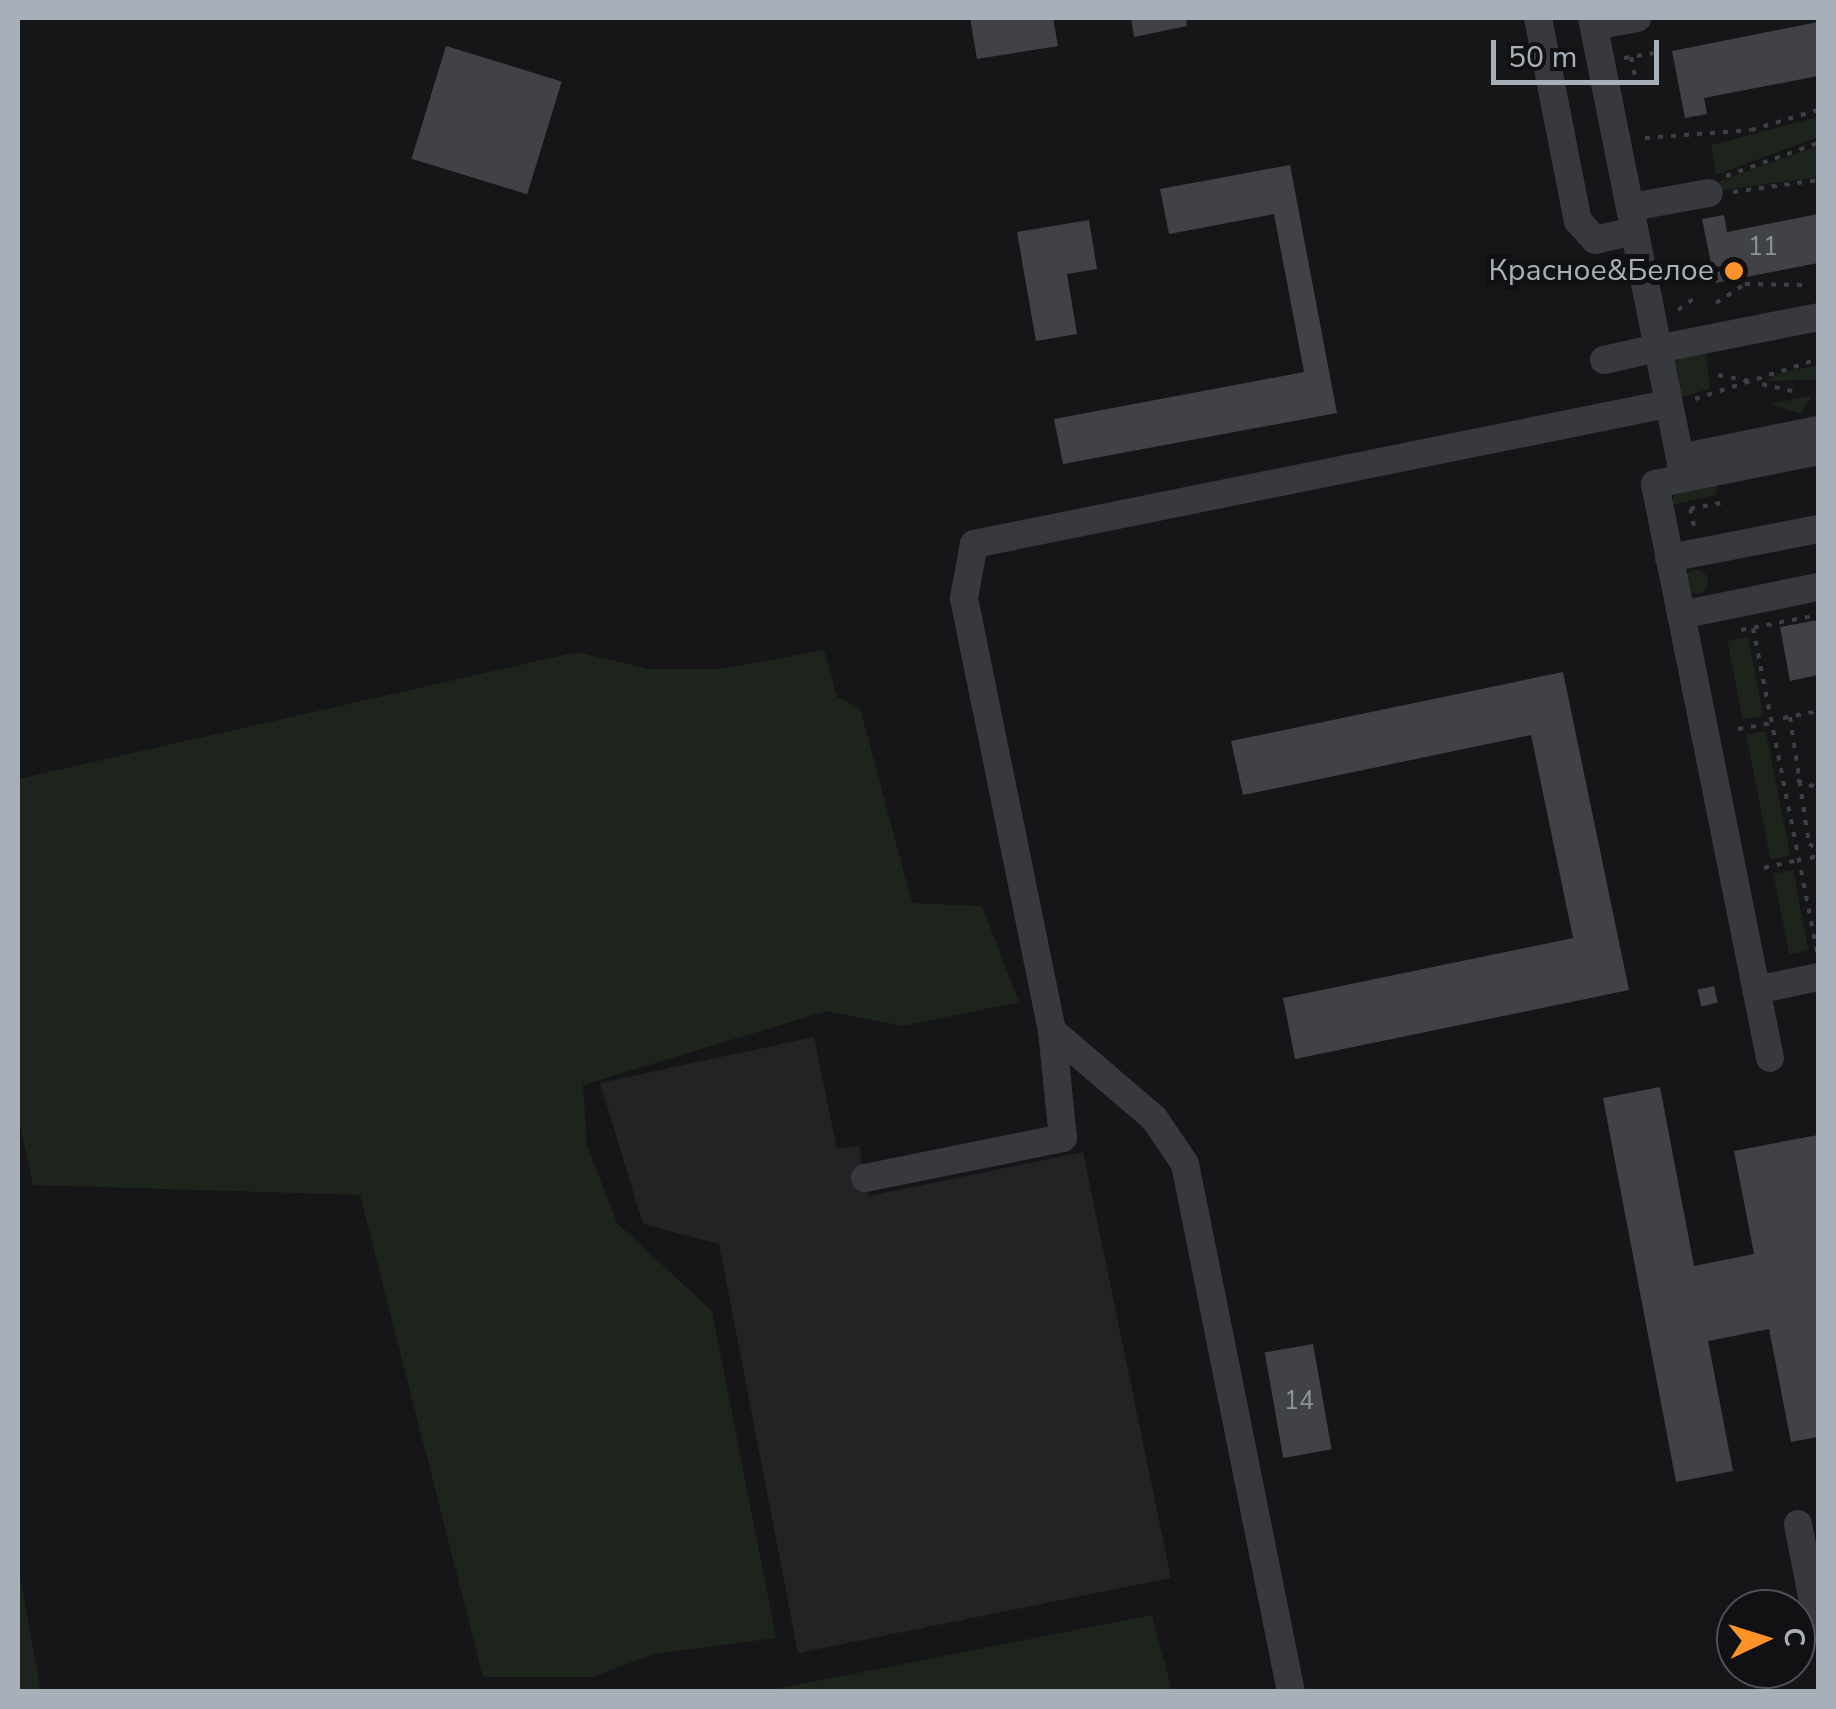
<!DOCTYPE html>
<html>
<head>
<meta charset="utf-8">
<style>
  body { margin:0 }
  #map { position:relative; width:1836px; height:1709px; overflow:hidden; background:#161618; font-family:"Nunito Sans",sans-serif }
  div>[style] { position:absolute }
  .built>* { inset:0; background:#222325 }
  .green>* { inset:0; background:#1c241c; transform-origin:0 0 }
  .round { border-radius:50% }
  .building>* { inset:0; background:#404245; transform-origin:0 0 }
  .path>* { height:4px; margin-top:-2px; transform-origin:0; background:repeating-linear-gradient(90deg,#3d4045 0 5px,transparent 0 13px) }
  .minor>* { height:28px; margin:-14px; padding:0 14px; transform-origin:14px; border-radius:14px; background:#37393e }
  .dots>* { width:28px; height:28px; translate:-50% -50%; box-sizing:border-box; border:5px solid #111113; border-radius:50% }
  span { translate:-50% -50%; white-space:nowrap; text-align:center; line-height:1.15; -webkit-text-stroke:10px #111113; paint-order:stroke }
  .number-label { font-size:25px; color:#8d949c }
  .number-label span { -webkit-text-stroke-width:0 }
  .poi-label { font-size:30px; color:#a7b0b9 }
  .right { translate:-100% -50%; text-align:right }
  .frame { position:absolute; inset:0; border:20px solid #a7b0b9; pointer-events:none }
  .north { position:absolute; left:1716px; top:1589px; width:100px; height:100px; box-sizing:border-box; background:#111113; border:2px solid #4d5155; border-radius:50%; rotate:86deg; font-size:28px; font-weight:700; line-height:40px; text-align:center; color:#a7b0b9 }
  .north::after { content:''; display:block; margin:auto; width:35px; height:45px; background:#fe9429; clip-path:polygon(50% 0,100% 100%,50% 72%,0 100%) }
  .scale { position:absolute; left:1491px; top:40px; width:168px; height:45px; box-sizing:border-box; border:5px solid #a7b0b9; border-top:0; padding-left:12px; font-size:30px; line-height:35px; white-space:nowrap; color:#a7b0b9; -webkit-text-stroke:8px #111113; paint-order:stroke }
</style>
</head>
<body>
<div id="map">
  <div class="built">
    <div style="clip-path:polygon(814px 1037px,837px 1149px,859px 1146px,869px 1196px,1083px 1152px,1171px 1578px,798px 1653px,719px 1244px,643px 1224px,600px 1083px)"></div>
  </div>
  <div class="green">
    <div style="clip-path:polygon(1818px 117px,1818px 137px,1716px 175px,1711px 145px)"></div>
    <div style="clip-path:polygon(1818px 146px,1818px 177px,1722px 190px,1720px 181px)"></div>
    <div style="clip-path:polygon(1705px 348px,1710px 389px,1677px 398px,1674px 359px)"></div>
    <div style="clip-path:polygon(1818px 365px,1818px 380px,1766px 381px,1780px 373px)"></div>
    <div style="clip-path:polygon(1812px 395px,1801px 414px,1771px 404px)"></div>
    <div style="clip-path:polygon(1718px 484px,1716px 495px,1672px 505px,1674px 494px)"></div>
    <div class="round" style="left:1684px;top:570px;width:24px;height:24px"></div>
    <div style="left:1748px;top:637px;width:80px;height:21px;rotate:79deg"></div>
    <div style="clip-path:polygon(824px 650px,837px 697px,860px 708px,912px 903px,982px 906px,1019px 1002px,903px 1026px,827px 1011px,583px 1085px,587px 1145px,617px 1223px,712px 1311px,776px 1638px,654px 1654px,592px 1677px,483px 1677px,360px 1195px,33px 1185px,18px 1116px,18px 779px,577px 652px,649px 669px,721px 669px)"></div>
    <div style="left:1766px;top:731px;width:127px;height:20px;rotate:79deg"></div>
    <div style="left:1793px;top:870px;width:82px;height:20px;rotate:79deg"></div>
    <div style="clip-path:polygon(18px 1566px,41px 1691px,18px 1691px)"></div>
    <div style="clip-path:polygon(1152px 1615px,1172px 1691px,765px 1691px)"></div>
  </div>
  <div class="building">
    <div style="clip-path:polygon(970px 18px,1053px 18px,1058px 46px,977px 59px)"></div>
    <div style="clip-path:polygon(1131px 18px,1186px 18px,1187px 26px,1134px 37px)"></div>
    <div style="clip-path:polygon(1818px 22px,1818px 76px,1704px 98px,1707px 114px,1685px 118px,1672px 51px)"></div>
    <div style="left:446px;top:46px;width:121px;height:118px;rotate:17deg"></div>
    <div style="clip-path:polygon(1290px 165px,1337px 413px,1063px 464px,1054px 419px,1304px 372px,1274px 214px,1169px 234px,1160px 189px)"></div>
    <div style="clip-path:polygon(1818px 214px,1818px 263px,1715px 283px,1702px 219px,1724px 215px,1727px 232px)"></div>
    <div style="clip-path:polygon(1089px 220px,1097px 269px,1067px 274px,1077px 334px,1036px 341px,1017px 232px)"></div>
    <div style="clip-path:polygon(1818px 620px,1818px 675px,1790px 681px,1780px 627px)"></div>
    <div style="clip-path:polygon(1563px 672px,1629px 990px,1295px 1059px,1283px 998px,1573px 938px,1531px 735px,1243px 795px,1231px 741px)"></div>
    <div style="left:1714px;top:986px;width:17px;height:17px;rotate:77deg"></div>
    <div style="clip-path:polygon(1660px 1087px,1694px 1266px,1754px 1254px,1734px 1151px,1818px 1135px,1818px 1437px,1791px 1442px,1769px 1329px,1708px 1341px,1733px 1471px,1676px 1482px,1603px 1098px)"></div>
    <div style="left:1313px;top:1344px;width:107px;height:49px;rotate:80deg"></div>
  </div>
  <div class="path">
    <div style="left:1631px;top:57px;width:19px;rotate:78deg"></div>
    <div style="left:1624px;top:58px;width:30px;rotate:-9deg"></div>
    <div style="left:1645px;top:138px;width:106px;rotate:-4.3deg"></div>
    <div style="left:1751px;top:130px;width:70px;rotate:-16.6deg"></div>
    <div style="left:1726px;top:176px;width:98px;rotate:-19.7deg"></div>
    <div style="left:1733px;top:192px;width:86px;rotate:-8deg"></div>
    <div style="left:1608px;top:268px;width:11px;rotate:-5deg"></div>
    <div style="left:1716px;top:303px;width:35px;rotate:-33deg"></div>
    <div style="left:1745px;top:284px;width:63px;rotate:0.9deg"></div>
    <div style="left:1678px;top:310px;width:26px;rotate:-36deg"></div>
    <div style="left:1718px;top:375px;width:31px;rotate:11deg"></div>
    <div style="left:1762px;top:384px;width:36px;rotate:13deg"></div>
    <div style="left:1695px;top:399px;width:129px;rotate:-18deg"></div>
    <div style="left:1694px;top:526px;width:17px;rotate:-103deg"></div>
    <div style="left:1690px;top:509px;width:31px;rotate:-11deg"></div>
    <div style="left:1753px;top:628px;width:330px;rotate:78.8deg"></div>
    <div style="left:1741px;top:630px;width:78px;rotate:-11deg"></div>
    <div style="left:1790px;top:717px;width:128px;rotate:81.5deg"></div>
    <div style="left:1809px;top:844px;width:10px;rotate:29deg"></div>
    <div style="left:1783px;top:718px;width:36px;rotate:-11deg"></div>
    <div style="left:1738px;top:729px;width:34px;rotate:-10deg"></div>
    <div style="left:1797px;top:780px;width:22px;rotate:21deg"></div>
    <div style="left:1810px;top:858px;width:8px;rotate:-14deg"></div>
    <div style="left:1764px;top:868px;width:36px;rotate:-13deg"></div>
  </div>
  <div class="minor">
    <div style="left:1538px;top:18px;width:207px;rotate:78.9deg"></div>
    <div style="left:1578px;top:221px;width:25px;rotate:48deg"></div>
    <div style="left:1595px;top:240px;width:39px;rotate:-13deg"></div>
    <div style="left:1592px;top:18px;width:469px;rotate:78.7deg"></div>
    <div style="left:1594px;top:26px;width:44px;rotate:-10.5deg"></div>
    <div style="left:1637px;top:206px;width:73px;rotate:-10.2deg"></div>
    <div style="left:1657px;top:349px;width:164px;rotate:-11.2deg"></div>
    <div style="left:1604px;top:360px;width:54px;rotate:-12.8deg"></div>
    <div style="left:1680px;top:458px;width:141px;rotate:-11.5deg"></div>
    <div style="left:1669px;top:558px;width:152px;rotate:-11deg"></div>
    <div style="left:1681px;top:615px;width:140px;rotate:-11.6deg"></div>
    <div style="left:1756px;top:990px;width:63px;rotate:-11.8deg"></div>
    <div style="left:1052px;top:1031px;width:134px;rotate:40.5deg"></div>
    <div style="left:1154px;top:1118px;width:55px;rotate:56deg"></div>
    <div style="left:1185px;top:1164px;width:539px;rotate:78.65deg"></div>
    <div style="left:1770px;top:1058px;width:585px;rotate:-101.33deg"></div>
    <div style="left:1655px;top:484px;width:166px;rotate:-11.4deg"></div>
    <div style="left:865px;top:1178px;width:202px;rotate:-11.4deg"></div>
    <div style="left:1063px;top:1138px;width:108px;rotate:-95.9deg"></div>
    <div style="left:1052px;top:1031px;width:442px;rotate:-101.5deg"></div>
    <div style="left:964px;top:598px;width:55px;rotate:-79.5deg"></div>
    <div style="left:974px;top:544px;width:697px;rotate:-11.42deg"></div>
    <div style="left:1798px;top:1524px;width:106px;rotate:79.1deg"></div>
  </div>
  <div class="dots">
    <div style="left:1734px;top:271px;background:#fe9429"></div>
  </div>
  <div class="number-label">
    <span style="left:1763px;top:247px">11</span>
    <span style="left:1299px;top:1401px">14</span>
  </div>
  <div class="poi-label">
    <span class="right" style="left:1714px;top:271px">Красное&amp;Белое</span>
  </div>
  <div class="frame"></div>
  <div class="north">С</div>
  <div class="scale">50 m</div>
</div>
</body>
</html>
